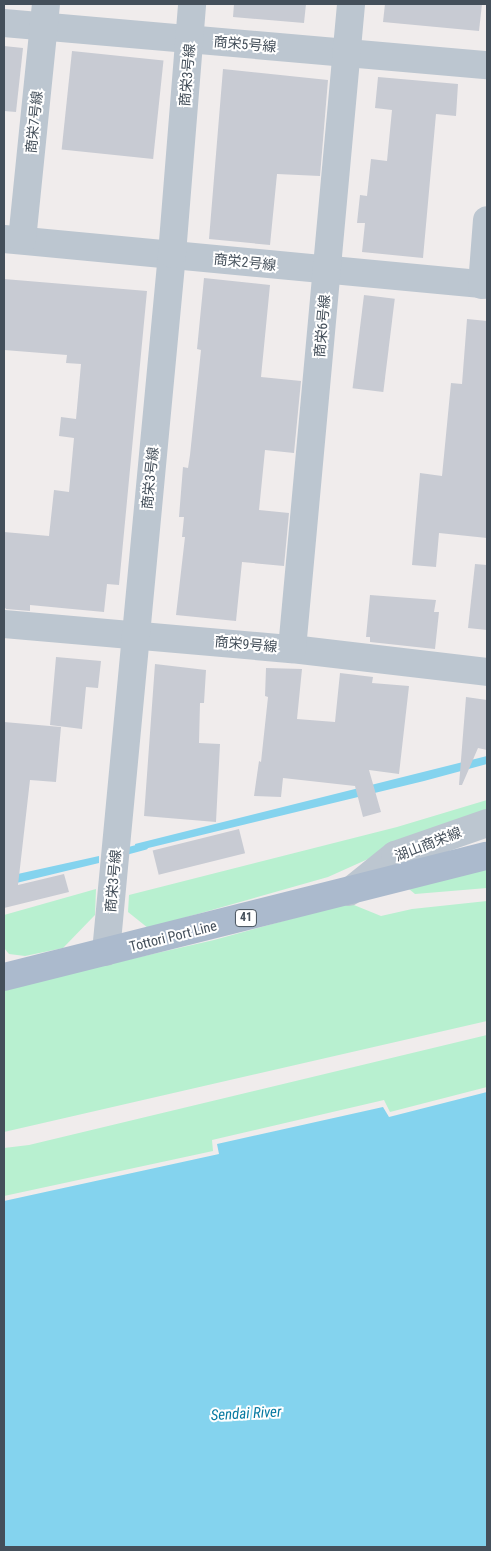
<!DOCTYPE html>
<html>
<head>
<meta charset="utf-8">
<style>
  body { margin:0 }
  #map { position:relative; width:491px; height:1551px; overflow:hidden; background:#f0ecec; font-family:"Roboto Condensed","Noto Sans JP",sans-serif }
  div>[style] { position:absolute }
  .green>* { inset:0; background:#b8f0d0 }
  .water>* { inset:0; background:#84d3ee }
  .stream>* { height:7px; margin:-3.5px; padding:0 3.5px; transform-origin:3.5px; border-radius:3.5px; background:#84d3ee }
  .building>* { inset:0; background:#c8cbd3; transform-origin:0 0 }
  .minor>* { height:28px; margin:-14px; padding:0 14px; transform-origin:14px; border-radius:14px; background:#bcc6d0 }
  .major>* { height:28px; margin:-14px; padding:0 14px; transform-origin:14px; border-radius:14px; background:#abbacd }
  span { translate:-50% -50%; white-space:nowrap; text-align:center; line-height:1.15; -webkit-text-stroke:4px #fff; paint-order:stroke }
  .shield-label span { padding:1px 4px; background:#fff; border:1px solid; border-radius:4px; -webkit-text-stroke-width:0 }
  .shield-label { font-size:12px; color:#444f5a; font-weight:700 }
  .street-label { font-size:14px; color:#444f5a }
  .water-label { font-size:15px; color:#087aa2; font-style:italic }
  .frame { position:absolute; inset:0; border:5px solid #444f5a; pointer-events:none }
</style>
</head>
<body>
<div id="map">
  <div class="green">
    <div style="clip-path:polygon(487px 800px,487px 815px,397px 846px,328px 877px,148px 928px,128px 912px,129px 895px,397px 827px)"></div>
    <div style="clip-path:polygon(487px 869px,487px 888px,415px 894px,409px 889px)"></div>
    <div style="clip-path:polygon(96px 889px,95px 915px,63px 948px,25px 956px,9px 954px,4px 948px,4px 915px)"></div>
    <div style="clip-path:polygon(487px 901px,487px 1021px,4px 1132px,4px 988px,214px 940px,349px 903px,381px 916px,412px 909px)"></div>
    <div style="clip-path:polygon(487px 1035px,487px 1087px,390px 1112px,384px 1100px,212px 1140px,213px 1151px,4px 1196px,4px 1148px,29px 1145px)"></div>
  </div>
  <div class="water">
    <div style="clip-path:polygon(487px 756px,487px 764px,424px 781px,136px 851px,135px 844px)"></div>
    <div style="clip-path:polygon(99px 856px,99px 863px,4px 886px,4px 877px)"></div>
    <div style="clip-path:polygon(487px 1092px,487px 1547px,4px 1547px,4px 1201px,219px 1154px,217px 1144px,383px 1107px,389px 1117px)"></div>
  </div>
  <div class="stream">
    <div style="left:121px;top:852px;width:24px;rotate:-15deg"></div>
  </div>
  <div class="building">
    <div style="clip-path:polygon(234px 4px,306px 4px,304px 23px,233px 17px)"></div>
    <div style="clip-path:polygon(385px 4px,482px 4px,479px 31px,383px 22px)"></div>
    <div style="clip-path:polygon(4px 46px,23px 48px,16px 112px,4px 111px)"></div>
    <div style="left:72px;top:51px;width:92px;height:99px;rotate:6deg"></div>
    <div style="clip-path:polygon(223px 69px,328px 80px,320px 176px,277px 174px,270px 245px,209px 239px)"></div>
    <div style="clip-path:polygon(378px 77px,458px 84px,456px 116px,436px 114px,423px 258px,362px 252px,365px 223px,357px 223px,360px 195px,367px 196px,371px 159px,387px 161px,392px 110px,375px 108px)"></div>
    <div style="clip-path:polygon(204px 278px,270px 285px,261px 377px,301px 381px,294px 453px,265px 450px,259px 510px,289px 513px,284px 566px,242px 562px,236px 621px,176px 615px,185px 537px,182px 537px,184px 517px,179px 517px,183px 467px,188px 468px,190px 455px,201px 350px,197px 349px)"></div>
    <div style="clip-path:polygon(4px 279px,147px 291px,119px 585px,107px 584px,104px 612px,30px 605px,30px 611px,6px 609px,4px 606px,4px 532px,49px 536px,54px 490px,69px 492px,74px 438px,59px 436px,61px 417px,76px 419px,81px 364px,66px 363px,67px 355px,4px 350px)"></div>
    <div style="left:364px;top:295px;width:31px;height:94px;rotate:7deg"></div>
    <div style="clip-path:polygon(467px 319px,487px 321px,487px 538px,439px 533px,436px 567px,412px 565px,420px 473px,442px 476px,451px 383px,462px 384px)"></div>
    <div style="clip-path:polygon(475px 564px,487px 565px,487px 630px,468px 628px)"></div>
    <div style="clip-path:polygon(370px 595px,436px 600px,434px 612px,439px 612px,435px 649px,370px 642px,370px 637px,366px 637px)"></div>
    <div style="clip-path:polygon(56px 657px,101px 661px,98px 688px,86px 687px,82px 729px,50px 725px)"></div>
    <div style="clip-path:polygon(155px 664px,206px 670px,204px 703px,200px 703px,199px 743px,220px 744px,216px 822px,144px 816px)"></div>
    <div style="clip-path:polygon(266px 668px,302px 669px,297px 719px,335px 722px,340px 673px,373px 677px,372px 683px,409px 686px,399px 774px,369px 770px,381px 812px,363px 817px,355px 786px,283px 778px,281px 797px,254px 796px,259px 761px,261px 762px,268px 697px,265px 696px)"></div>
    <div style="clip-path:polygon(466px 697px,487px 700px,487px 750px,478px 748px,462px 785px,459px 785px)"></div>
    <div style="clip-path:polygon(4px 722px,61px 727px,56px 782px,30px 780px,18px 885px,64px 874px,69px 892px,4px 908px)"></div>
    <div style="left:239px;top:829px;width:25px;height:89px;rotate:76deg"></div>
  </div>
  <div class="minor">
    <div style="left:4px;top:23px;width:485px;rotate:5deg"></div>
    <div style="left:4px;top:239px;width:485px;rotate:5.4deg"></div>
    <div style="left:22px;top:240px;width:237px;rotate:-84.2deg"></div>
    <div style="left:482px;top:285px;width:65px;rotate:-85.6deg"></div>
    <div style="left:4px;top:624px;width:289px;rotate:5deg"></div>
    <div style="left:292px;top:649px;width:196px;rotate:6.7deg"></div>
    <div style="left:292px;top:649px;width:648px;rotate:-84.77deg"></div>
    <div style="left:349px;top:892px;width:59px;rotate:-38.8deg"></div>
    <div style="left:395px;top:855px;width:97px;rotate:-19.2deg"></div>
    <div style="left:106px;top:952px;width:701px;rotate:-84.6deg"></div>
    <div style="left:172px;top:254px;width:251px;rotate:-85.4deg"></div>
  </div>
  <div class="major">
    <div style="left:4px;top:977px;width:498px;rotate:-14.1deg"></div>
  </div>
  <div class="shield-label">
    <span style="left:246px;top:918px">41</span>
  </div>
  <div class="street-label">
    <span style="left:245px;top:44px;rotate:5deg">商栄5号線</span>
    <span style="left:187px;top:75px;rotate:-85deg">商栄3号線</span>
    <span style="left:34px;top:122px;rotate:-84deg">商栄7号線</span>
    <span style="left:245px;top:262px;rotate:6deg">商栄2号線</span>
    <span style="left:322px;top:326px;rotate:-85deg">商栄6号線</span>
    <span style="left:150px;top:478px;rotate:-84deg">商栄3号線</span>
    <span style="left:246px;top:644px;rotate:5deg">商栄9号線</span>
    <span style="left:428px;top:844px;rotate:-21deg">湖山商栄線</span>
    <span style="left:113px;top:881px;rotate:-85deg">商栄3号線</span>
    <span style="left:173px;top:936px;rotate:-14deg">Tottori Port Line</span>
  </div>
  <div class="water-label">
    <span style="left:246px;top:1414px;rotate:-3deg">Sendai River</span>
  </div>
  <div class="frame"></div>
</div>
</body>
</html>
